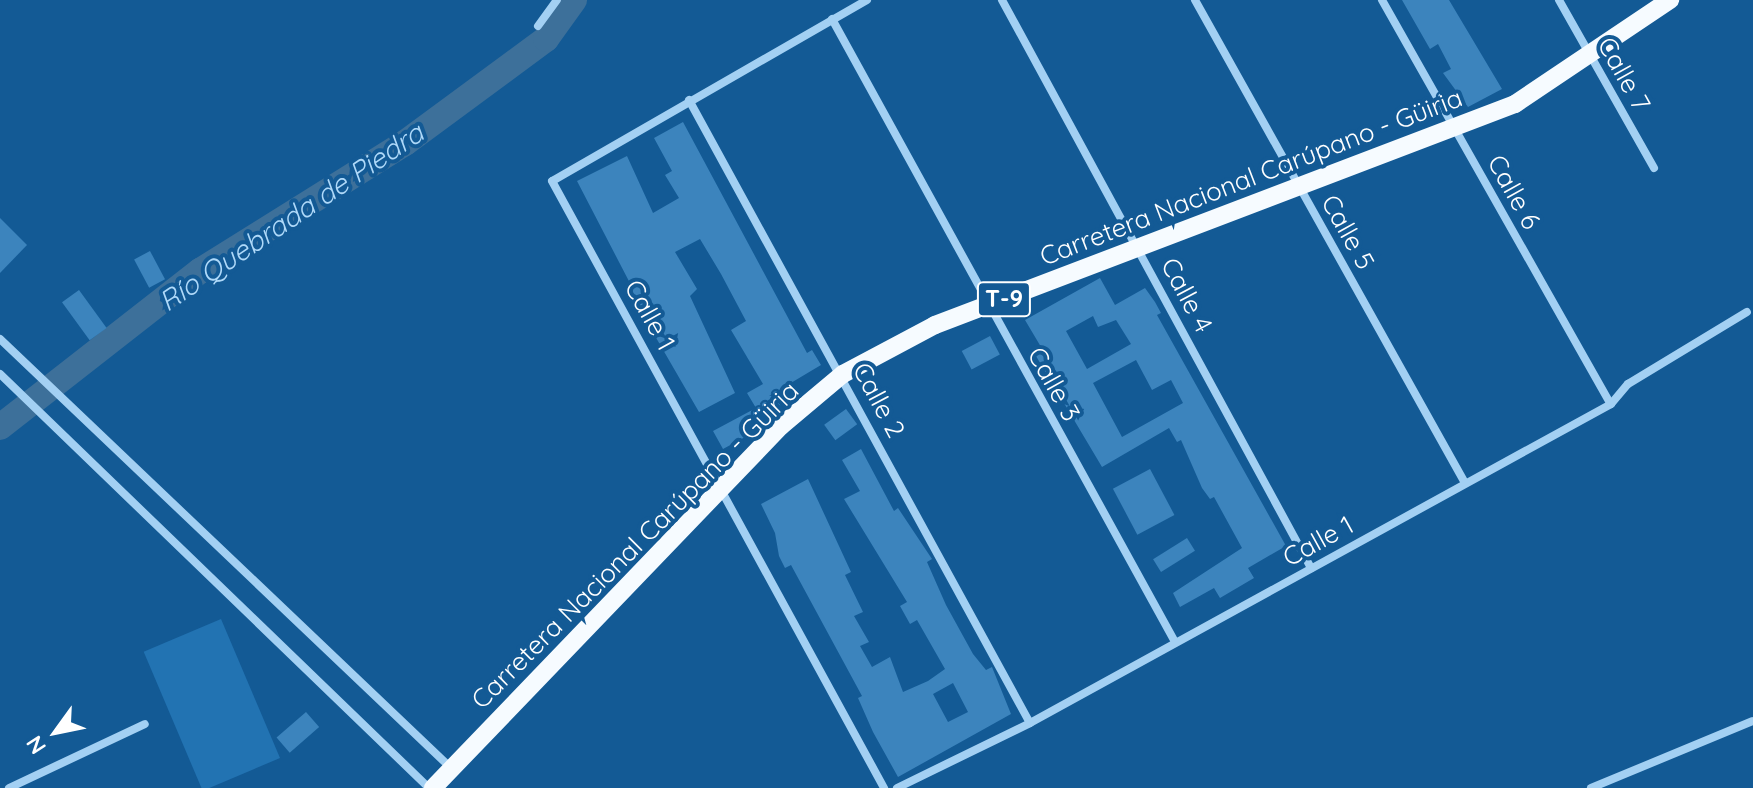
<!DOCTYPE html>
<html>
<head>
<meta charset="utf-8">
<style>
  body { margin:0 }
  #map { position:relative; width:1753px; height:788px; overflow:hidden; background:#135a95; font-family:Quicksand,sans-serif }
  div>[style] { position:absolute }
  .green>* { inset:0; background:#2273b2; transform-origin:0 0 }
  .river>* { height:26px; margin:-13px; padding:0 13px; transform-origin:13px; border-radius:13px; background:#3d709a }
  .building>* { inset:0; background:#3c84bd; transform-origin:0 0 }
  .minor>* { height:8px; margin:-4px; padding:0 4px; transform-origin:4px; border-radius:4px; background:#a3d0f3 }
  .trunk>* { height:18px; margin:-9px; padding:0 9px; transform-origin:9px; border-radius:9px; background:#f6fbff }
  span { translate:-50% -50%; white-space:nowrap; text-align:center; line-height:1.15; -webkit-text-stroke:8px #135a95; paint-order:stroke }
  .shield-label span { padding:2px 6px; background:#135a95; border:2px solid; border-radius:6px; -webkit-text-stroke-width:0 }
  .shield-label { font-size:24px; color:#fff; font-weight:700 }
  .street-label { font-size:26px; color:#fff }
  .water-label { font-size:28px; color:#afd9f9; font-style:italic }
  .north { position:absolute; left:16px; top:692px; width:80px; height:80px; -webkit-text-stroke:6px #135a95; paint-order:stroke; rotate:237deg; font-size:22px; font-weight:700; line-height:32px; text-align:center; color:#fff }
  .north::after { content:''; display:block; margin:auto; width:28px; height:36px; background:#fff; clip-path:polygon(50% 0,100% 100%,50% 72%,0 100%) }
</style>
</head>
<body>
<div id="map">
  <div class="green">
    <div style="left:221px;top:619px;width:151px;height:84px;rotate:67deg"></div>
  </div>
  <div class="river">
    <div style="left:0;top:427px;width:254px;rotate:-38deg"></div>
    <div style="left:200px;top:271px;width:242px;rotate:-32deg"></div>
    <div style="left:405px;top:143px;width:175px;rotate:-36.4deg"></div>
    <div style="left:546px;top:39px;width:48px;rotate:-54.3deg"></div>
  </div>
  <div class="building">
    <div style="clip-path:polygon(1402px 0,1449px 0,1502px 89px,1468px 107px,1443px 73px,1451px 69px,1438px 44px,1430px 49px)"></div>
    <div style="clip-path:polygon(683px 122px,807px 353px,812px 350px,821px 365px,769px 396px,779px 395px,784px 403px,753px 422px,758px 430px,723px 449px,713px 431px,756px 408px,747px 393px,763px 384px,731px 330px,746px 321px,721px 274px,700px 239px,675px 252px,697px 289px,690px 296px,735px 393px,699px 412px,629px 291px,633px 289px,577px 181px,627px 156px,653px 213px,679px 198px,665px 175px,672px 171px,654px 138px)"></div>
    <div style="clip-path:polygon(0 218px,27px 245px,0 273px)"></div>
    <div style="left:150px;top:251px;width:32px;height:18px;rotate:62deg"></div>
    <div style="clip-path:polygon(evenodd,1100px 278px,1115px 305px,1145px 288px,1155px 302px,1161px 313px,1157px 315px,1286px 546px,1248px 568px,1254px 578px,1220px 598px,1214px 588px,1180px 607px,1173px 593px,1242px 548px,1214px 497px,1210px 499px,1202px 488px,1181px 440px,1177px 442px,1169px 428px,1102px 467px,1033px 351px,1041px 347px,1025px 320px,1100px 278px,1093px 316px,1098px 327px,1116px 320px,1131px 344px,1087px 369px,1066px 331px,1093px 316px,1100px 278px,1136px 360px,1152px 390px,1171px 380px,1183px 403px,1122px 437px,1093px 383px,1136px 360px)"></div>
    <div style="left:79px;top:290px;width:47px;height:21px;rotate:54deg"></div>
    <div style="left:990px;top:336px;width:21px;height:32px;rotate:62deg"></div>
    <div style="left:846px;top:409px;width:19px;height:27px;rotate:54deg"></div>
    <div style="clip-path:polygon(evenodd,861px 449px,894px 511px,898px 508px,932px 559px,927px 562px,946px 605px,973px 654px,986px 670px,992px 667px,1011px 714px,898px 777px,873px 732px,858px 698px,862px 696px,791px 565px,785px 568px,779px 556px,775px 533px,761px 504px,808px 479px,851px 572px,845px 575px,863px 612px,854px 616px,869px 642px,860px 646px,872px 667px,890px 657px,903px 692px,928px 681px,945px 669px,917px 620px,910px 624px,900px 606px,907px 602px,844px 499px,860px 491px,842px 460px,861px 449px,953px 683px,968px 712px,948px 722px,933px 694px,953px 683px)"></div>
    <div style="left:1150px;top:469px;width:52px;height:42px;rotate:62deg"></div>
    <div style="left:1187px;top:538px;width:15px;height:40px;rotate:58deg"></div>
    <div style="left:306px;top:712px;width:20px;height:39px;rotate:49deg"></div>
  </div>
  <div class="minor">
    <div style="left:867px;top:0;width:363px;rotate:150.1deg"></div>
    <div style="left:552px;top:181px;width:692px;rotate:61.32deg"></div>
    <div style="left:1002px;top:0;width:647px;rotate:61.45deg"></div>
    <div style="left:1195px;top:0;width:553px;rotate:60.79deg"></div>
    <div style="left:1382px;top:0;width:464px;rotate:60.5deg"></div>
    <div style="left:1559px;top:0;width:193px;rotate:60.5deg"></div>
    <div style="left:832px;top:19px;width:711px;rotate:61.16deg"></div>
    <div style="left:538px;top:26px;width:32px;rotate:-54deg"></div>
    <div style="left:689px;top:100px;width:710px;rotate:61.31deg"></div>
    <div style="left:0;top:339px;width:622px;rotate:43.57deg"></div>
    <div style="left:0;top:374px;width:596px;rotate:43.98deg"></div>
    <div style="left:9px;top:788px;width:150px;rotate:-25.2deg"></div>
    <div style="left:897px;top:788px;width:148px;rotate:-26deg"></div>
    <div style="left:1030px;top:723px;width:663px;rotate:-28.77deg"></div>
    <div style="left:1611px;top:404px;width:26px;rotate:-50deg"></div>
    <div style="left:1628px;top:384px;width:139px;rotate:-31.2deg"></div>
    <div style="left:1591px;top:788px;width:175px;rotate:-22.5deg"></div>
  </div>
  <div class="trunk">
    <div style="left:433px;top:788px;width:502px;rotate:-46.13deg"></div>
    <div style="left:781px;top:426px;width:81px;rotate:-40deg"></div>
    <div style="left:843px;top:374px;width:104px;rotate:-28deg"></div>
    <div style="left:935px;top:325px;width:621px;rotate:-20.86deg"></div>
    <div style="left:1515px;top:104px;width:187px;rotate:-33.9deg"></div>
  </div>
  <div class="shield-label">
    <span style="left:1004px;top:299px">T-9</span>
  </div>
  <div class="street-label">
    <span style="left:1624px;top:74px;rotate:61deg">Calle 7</span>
    <span style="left:1251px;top:177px;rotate:-21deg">Carretera Nacional Carúpano - Güiria</span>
    <span style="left:1514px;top:192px;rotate:61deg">Calle 6</span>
    <span style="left:1348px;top:232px;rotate:61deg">Calle 5</span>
    <span style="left:1187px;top:295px;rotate:62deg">Calle 4</span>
    <span style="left:650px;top:315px;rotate:61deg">Calle 1</span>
    <span style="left:1054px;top:384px;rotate:61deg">Calle 3</span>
    <span style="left:879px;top:400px;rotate:62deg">Calle 2</span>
    <span style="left:1318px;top:541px;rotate:-29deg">Calle 1</span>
    <span style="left:635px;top:545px;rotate:-45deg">Carretera Nacional Carúpano - Güiria</span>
  </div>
  <div class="water-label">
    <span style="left:291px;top:217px;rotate:-34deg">Río Quebrada de Piedra</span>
  </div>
  <div class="north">N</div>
</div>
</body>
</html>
